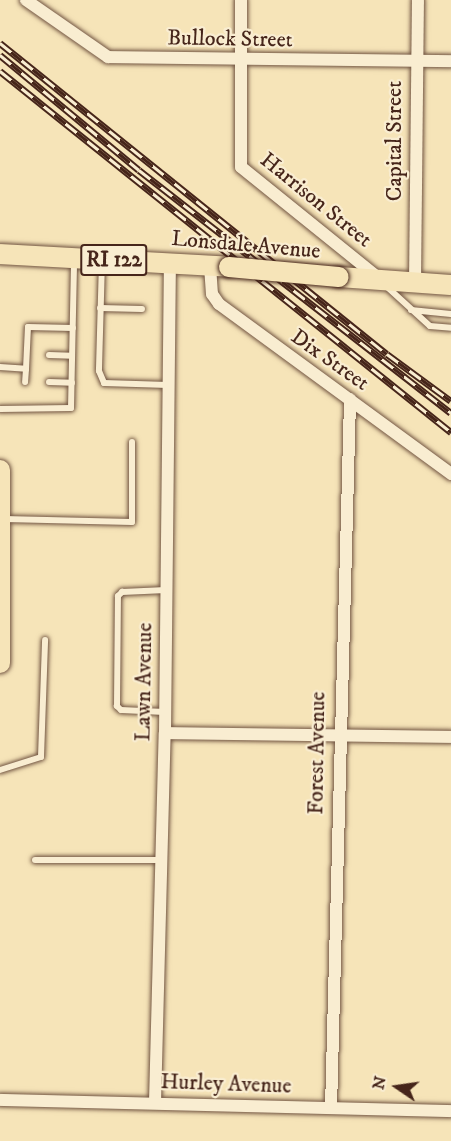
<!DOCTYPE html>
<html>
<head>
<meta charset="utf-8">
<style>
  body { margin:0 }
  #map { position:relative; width:451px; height:1141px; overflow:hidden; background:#f6e4b8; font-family:"IM FELL DW Pica",serif }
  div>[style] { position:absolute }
  .roads { filter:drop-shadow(0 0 2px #725542) drop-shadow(0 0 2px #725542) }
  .lane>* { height:6px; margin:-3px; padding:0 3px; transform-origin:3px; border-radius:3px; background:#f9edd1 }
  .street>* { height:12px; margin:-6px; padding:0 6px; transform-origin:6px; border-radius:6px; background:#f9edd1 }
  .primary>* { height:20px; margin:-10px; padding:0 10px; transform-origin:10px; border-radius:10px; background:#f6e4b8 }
  .rail>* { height:7px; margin-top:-3.5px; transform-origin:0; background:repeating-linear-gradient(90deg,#f9edd1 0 14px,#46251a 0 28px); box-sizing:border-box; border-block:2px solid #46251a }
  .bridges { filter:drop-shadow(0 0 2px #46251a) drop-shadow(0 0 2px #46251a) }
  .primary-bridge>* { height:20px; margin:-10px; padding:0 10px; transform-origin:10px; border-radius:10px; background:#f6e4b8 }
  span { translate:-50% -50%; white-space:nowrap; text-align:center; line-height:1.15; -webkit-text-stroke:4.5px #f9edd1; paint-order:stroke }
  .shield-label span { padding:2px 4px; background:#f9edd1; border:2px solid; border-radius:4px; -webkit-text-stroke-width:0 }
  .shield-label { font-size:21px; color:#46251a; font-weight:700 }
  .street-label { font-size:22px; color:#46251a }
  .north { position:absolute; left:367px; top:1057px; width:60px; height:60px; -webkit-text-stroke:4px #f9edd1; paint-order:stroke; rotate:283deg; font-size:16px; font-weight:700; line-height:24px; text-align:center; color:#46251a }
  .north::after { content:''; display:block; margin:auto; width:21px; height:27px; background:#46251a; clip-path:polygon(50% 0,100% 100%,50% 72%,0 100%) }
</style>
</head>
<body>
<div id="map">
  <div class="roads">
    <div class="lane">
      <div style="left:102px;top:261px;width:110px;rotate:91.6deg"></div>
      <div style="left:99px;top:371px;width:13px;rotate:67deg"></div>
      <div style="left:104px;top:383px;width:64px;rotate:1.8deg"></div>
      <div style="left:386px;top:286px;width:59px;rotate:42.3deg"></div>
      <div style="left:430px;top:326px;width:21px;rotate:5deg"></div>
      <div style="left:100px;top:308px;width:42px;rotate:1.4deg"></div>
      <div style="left:411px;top:310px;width:40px;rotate:5.7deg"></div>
      <div style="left:49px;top:355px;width:23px;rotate:2deg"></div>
      <div style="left:0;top:367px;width:26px;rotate:4deg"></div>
      <div style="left:26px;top:369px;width:13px;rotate:94deg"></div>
      <div style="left:26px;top:369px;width:42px;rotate:-87.3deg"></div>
      <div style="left:28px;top:327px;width:45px;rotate:1.3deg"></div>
      <div style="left:49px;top:382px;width:23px;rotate:2deg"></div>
      <div style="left:0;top:409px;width:71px;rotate:-0.8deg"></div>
      <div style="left:71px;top:408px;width:147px;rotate:-88.8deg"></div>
      <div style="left:4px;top:519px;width:128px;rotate:1.3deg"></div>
      <div style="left:132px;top:522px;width:80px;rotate:-90deg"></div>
      <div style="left:165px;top:712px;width:44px;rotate:-177.4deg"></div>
      <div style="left:121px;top:710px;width:6px;rotate:-135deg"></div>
      <div style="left:117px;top:706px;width:110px;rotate:-89.5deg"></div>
      <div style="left:118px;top:596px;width:6px;rotate:-45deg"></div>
      <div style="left:122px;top:592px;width:44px;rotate:-2.6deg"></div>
      <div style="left:0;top:770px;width:43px;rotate:-17.6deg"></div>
      <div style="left:41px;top:757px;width:117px;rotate:-88deg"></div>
      <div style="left:35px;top:860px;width:126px"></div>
    </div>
    <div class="street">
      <div style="left:26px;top:0;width:100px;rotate:34.8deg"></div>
      <div style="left:108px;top:57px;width:343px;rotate:0.7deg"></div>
      <div style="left:241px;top:0;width:167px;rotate:90deg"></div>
      <div style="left:241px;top:167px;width:179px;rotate:38.9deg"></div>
      <div style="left:210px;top:266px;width:28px;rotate:86deg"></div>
      <div style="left:212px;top:294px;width:12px;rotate:55deg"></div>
      <div style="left:219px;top:304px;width:288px;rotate:36.2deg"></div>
      <div style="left:415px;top:282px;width:282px;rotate:-89.4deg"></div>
      <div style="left:165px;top:733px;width:286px;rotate:0.8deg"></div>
      <div style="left:0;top:1100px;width:451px;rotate:1.4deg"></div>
      <div style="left:155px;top:1103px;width:370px;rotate:-88.5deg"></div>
      <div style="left:165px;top:733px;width:471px;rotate:-89.4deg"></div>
      <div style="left:331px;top:1108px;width:709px;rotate:-88.46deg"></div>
    </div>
    <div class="primary">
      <div style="left:0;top:254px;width:229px;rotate:3.2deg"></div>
      <div style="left:339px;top:277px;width:112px;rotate:4.1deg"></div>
      <div style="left:0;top:470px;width:193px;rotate:90deg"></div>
    </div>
  </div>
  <div class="rail">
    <div style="left:0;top:43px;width:496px;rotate:38.8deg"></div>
    <div style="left:387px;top:354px;width:79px;rotate:36.3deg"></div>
    <div style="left:0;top:55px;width:180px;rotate:39.6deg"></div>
    <div style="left:139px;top:170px;width:395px;rotate:37.9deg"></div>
    <div style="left:0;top:71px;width:578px;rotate:38.68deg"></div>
  </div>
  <div class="bridges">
    <div class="primary-bridge">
      <div style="left:229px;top:267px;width:110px;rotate:5.2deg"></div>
    </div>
  </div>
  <div class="shield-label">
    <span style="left:114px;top:260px">RI 122</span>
  </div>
  <div class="street-label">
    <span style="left:230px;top:39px;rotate:1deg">Bullock Street</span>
    <span style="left:395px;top:141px;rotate:-90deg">Capital Street</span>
    <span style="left:316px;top:200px;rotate:39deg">Harrison Street</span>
    <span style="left:246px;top:245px;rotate:5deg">Lonsdale Avenue</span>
    <span style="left:330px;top:360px;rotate:35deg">Dix Street</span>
    <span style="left:144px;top:682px;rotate:-89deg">Lawn Avenue</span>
    <span style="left:317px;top:753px;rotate:-89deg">Forest Avenue</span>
    <span style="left:226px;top:1084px;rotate:2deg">Hurley Avenue</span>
  </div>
  <div class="north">N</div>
</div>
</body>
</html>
